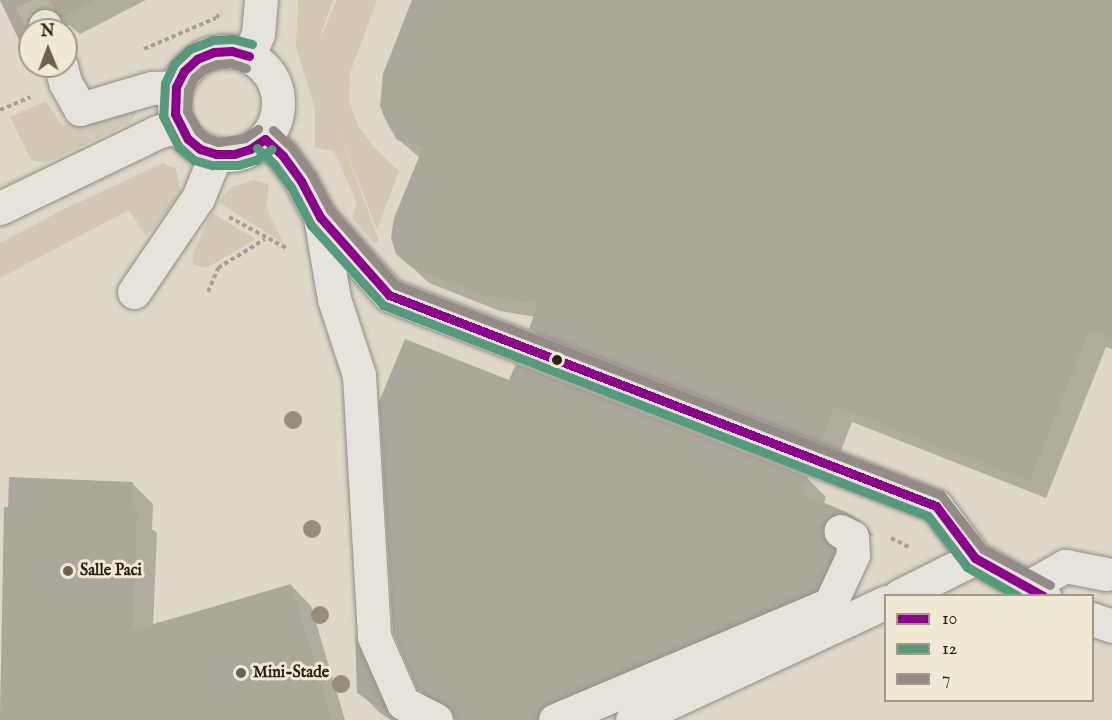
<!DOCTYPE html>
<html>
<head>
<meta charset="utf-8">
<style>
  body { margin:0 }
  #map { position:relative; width:1112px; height:720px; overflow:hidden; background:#ded8c8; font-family:"IM FELL English",serif }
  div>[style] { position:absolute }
  .green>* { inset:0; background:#d1c9b4 }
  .shadow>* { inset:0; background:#0003 }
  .building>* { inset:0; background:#aca79c }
  .minor-tunnel>* { height:33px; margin-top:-16.5px; transform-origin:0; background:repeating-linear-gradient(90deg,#bbb3a4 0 33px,transparent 0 49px) }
  .path>* { height:4px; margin-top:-2px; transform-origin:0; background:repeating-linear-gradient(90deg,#a4a199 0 4.5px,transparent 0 7.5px) }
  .roads { filter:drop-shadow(0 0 2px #928c82) drop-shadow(0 0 2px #928c82) }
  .minor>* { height:33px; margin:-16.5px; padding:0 16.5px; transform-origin:16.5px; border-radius:16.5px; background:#e6e3db }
  .minor>.ring { margin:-16.5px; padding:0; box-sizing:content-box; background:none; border:33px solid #e6e3db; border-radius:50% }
  .bus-1>* { height:9px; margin:-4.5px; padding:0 4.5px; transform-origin:4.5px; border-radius:4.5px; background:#8b008b }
  .bus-2>* { height:9px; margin:-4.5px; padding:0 4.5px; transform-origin:4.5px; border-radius:4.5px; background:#56997d }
  .bus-3>* { height:9px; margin:-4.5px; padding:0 4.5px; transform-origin:4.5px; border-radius:4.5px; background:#928b86 }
  .trees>* { width:18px; height:18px; margin:-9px; border-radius:50%; background:#978d7c }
  .dots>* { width:16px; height:16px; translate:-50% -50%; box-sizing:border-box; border:3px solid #efe9d6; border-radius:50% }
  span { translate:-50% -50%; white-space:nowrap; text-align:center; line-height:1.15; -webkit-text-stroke:6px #efe9d6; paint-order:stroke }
  .poi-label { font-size:16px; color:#302013; font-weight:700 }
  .left { translate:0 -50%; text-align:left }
  .legend { position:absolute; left:884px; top:594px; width:210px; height:108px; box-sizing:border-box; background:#efe9d6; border:2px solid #a39988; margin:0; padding:8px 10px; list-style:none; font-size:18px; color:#302013 }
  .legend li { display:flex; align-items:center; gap:12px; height:30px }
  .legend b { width:30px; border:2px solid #a39988 }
  .north { position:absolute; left:18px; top:18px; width:60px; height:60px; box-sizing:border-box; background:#efe9d6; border:2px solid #a39988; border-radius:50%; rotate:359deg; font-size:16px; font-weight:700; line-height:24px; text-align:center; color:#302013 }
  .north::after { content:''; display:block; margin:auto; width:21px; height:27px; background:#6d6052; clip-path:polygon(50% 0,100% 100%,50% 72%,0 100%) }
</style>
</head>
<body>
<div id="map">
  <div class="green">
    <div style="clip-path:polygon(298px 0,333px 0,318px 43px,337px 0,377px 0,350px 73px,349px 101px,358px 126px,374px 147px,399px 171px,377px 230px,335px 121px,379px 241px,375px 244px,352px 218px,357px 203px,334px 151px,315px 148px,315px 109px,296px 47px)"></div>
    <div style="clip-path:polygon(46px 101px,62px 125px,90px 120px,138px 104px,136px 114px,130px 123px,46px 163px,31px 160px,10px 117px)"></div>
    <div style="clip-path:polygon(163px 163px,176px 169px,181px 193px,146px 237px,129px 210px,0 278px,0 243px,64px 209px)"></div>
    <div style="clip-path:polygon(253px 180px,269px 184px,266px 207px,284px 244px,219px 202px,230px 188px)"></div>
    <div style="clip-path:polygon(212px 213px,256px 239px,210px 266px,203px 268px,193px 264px,192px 255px)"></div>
  </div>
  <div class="shadow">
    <div style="clip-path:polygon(0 0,146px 0,80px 34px,69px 25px,30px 30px,30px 49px,20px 39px)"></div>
    <div style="clip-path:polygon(414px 0,1112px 0,1112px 349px,1106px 347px,1046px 498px,852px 422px,838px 458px,548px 345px,531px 328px,535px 317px,500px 311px,429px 283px,397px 253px,420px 158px,398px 139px)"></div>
    <div style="clip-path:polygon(510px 382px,807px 478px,826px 497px,823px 505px,859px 520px,874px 536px,858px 531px,835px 608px,570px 720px,456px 720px,438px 708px,419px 689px)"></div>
    <div style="clip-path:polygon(132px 483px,153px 504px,152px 529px,157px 533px,153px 626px,291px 585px,311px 606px,345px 720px,0 720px,6px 508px)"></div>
    <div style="clip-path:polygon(357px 636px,375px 654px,401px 720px,391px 720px,380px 713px,359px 692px)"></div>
  </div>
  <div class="building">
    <div style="clip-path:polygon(0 0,95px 0,61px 18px,51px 8px,40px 8px,32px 13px,27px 20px,28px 35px,19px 40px)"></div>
    <div style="clip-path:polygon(412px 0,1112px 0,1112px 339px,1089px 331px,1029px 482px,835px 406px,821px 442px,529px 329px,538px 304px,481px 295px,410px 266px,396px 254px,391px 238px,394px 218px,423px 147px,397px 140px,385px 119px,380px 106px,383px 74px)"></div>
    <div style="clip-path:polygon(405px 339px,509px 380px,516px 364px,808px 477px,801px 493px,844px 511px,860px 520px,839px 512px,830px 515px,824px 522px,821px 532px,824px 541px,834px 551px,816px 590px,548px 703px,540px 709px,537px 720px,455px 720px,452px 710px,445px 704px,417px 689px,393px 633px,379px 402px)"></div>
    <div style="clip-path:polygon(9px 477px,133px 482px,132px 511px,137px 511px,133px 630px,291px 584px,332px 720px,0 720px,4px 507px,8px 507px)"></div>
    <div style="clip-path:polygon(355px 632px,357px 645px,387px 712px,357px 693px)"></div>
  </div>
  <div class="minor-tunnel">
    <div style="left:31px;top:0;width:30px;rotate:62deg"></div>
  </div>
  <div class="path">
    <div style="left:144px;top:49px;width:78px;rotate:-23.3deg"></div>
    <div style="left:216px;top:18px;width:8px;rotate:-50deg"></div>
    <div style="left:0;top:110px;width:33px;rotate:-23deg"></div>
    <div style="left:229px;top:217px;width:65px;rotate:28.5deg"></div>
    <div style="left:208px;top:292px;width:26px;rotate:-67deg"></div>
    <div style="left:218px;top:268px;width:55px;rotate:-31.7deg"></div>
    <div style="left:891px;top:538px;width:20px;rotate:27deg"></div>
  </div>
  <div class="roads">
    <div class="minor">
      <div style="left:45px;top:26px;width:4px;rotate:76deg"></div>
      <div class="ring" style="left:174px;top:51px;width:71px;height:71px"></div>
      <div style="left:249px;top:56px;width:24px;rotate:-68deg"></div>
      <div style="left:258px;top:34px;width:34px;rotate:-85deg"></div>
      <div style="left:61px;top:66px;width:16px;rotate:76deg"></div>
      <div style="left:65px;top:82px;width:31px;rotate:61deg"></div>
      <div style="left:80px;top:109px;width:75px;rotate:-16.3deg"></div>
      <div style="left:152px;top:88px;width:24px;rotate:-2deg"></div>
      <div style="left:265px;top:139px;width:25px;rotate:43deg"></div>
      <div style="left:283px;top:156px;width:31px;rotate:54deg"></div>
      <div style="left:301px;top:181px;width:41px;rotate:62.2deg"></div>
      <div style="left:320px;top:217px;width:104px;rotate:48.5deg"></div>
      <div style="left:389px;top:295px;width:586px;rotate:21.09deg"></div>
      <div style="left:936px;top:506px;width:65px;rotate:53.1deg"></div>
      <div style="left:975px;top:558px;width:79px;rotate:28.8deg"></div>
      <div style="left:0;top:208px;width:174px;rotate:-25.8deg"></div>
      <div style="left:157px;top:132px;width:23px;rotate:-15deg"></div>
      <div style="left:320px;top:217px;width:83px;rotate:80.3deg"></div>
      <div style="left:334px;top:299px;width:80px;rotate:71.8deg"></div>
      <div style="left:359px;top:375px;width:262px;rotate:86.7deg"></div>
      <div style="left:374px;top:637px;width:72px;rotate:66.3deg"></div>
      <div style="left:403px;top:703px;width:37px;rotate:27deg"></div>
      <div style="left:134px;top:292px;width:114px;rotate:-55.8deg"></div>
      <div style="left:198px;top:198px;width:48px;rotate:-67.8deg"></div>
      <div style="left:1028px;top:587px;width:43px;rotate:-29.6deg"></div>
      <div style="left:1065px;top:566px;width:42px;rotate:11deg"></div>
      <div style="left:899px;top:596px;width:85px;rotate:-26.6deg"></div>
      <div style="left:1092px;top:619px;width:21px;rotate:19deg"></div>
      <div style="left:555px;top:720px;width:298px;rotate:-22.9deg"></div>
      <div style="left:830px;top:604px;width:54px;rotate:-64.9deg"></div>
      <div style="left:853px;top:555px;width:18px;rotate:-93deg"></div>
      <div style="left:852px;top:537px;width:13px;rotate:-153deg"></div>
      <div style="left:632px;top:720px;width:280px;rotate:-24.9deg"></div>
    </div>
  </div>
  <div class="bus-1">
    <div style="left:249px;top:56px;width:18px;rotate:-164deg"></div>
    <div style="left:232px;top:51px;width:18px;rotate:177deg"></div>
    <div style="left:214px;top:52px;width:18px;rotate:158deg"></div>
    <div style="left:197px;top:59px;width:18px;rotate:137deg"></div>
    <div style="left:184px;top:71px;width:18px;rotate:117deg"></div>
    <div style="left:176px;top:87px;width:27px;rotate:92deg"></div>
    <div style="left:175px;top:114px;width:28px;rotate:63deg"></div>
    <div style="left:188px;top:139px;width:16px;rotate:40deg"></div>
    <div style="left:200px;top:149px;width:17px;rotate:17deg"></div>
    <div style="left:216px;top:154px;width:18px"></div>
    <div style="left:234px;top:154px;width:17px;rotate:-17deg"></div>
    <div style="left:250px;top:149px;width:18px;rotate:-34deg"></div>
    <div style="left:265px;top:139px;width:25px;rotate:43deg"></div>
    <div style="left:283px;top:156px;width:31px;rotate:54deg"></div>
    <div style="left:301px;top:181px;width:41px;rotate:62.2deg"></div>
    <div style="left:320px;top:217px;width:104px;rotate:48.5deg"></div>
    <div style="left:389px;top:295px;width:586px;rotate:21.09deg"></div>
    <div style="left:936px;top:506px;width:65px;rotate:53.1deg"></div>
    <div style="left:975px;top:558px;width:78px;rotate:29.2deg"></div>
  </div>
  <div class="bus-2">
    <div style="left:252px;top:44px;width:20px;rotate:-165deg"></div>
    <div style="left:233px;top:39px;width:20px;rotate:177deg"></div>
    <div style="left:213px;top:40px;width:25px;rotate:159deg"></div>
    <div style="left:190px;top:49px;width:22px;rotate:137deg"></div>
    <div style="left:174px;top:64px;width:21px;rotate:115deg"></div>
    <div style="left:165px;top:83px;width:33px;rotate:93deg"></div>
    <div style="left:163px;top:116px;width:35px;rotate:63deg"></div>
    <div style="left:179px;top:147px;width:20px;rotate:41deg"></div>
    <div style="left:194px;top:160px;width:19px;rotate:16deg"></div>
    <div style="left:212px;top:165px;width:26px"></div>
    <div style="left:238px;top:165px;width:19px;rotate:-16deg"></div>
    <div style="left:256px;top:160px;width:19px;rotate:-35deg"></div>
    <div style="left:257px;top:148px;width:23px;rotate:43deg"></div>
    <div style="left:274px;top:164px;width:29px;rotate:54deg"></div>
    <div style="left:291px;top:187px;width:43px;rotate:62.2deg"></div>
    <div style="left:311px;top:225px;width:108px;rotate:48deg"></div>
    <div style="left:383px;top:305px;width:584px;rotate:21.16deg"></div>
    <div style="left:928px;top:516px;width:64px;rotate:52.6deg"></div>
    <div style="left:967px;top:567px;width:59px;rotate:29.6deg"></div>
  </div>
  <div class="bus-3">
    <div style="left:246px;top:68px;width:16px;rotate:-162deg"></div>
    <div style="left:231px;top:63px;width:14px;rotate:176deg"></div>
    <div style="left:217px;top:64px;width:14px;rotate:159deg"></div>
    <div style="left:204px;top:69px;width:13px;rotate:138deg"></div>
    <div style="left:194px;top:78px;width:13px;rotate:117deg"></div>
    <div style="left:188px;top:90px;width:21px;rotate:93deg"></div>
    <div style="left:187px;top:111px;width:23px;rotate:61deg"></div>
    <div style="left:198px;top:131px;width:11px;rotate:41deg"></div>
    <div style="left:206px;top:138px;width:13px;rotate:18deg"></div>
    <div style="left:218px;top:142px;width:27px;rotate:-8deg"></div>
    <div style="left:245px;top:138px;width:16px;rotate:-35deg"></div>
    <div style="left:273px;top:130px;width:26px;rotate:43deg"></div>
    <div style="left:292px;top:148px;width:32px;rotate:54deg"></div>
    <div style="left:311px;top:174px;width:41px;rotate:62.2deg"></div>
    <div style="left:330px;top:210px;width:100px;rotate:48.7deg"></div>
    <div style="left:396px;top:285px;width:584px;rotate:21.07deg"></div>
    <div style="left:941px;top:495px;width:68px;rotate:52.1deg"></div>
    <div style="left:983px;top:549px;width:76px;rotate:28.2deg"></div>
  </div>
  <div class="trees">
    <div style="left:293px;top:420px"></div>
    <div style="left:312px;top:529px"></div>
    <div style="left:320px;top:615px"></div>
    <div style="left:341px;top:684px"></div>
  </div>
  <div class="dots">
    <div style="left:557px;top:360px;background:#302013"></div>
    <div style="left:68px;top:571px;background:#6d6052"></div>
    <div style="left:241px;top:673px;background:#6d6052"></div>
  </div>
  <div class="poi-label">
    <span class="left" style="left:80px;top:571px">Salle Paci</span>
    <span class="left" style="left:253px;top:673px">Mini-Stade</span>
  </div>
  <ul class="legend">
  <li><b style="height:8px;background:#8b008b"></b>10</li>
  <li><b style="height:8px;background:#56997d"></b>12</li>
  <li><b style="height:8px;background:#928b86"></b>7</li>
  </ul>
  <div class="north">N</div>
</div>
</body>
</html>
